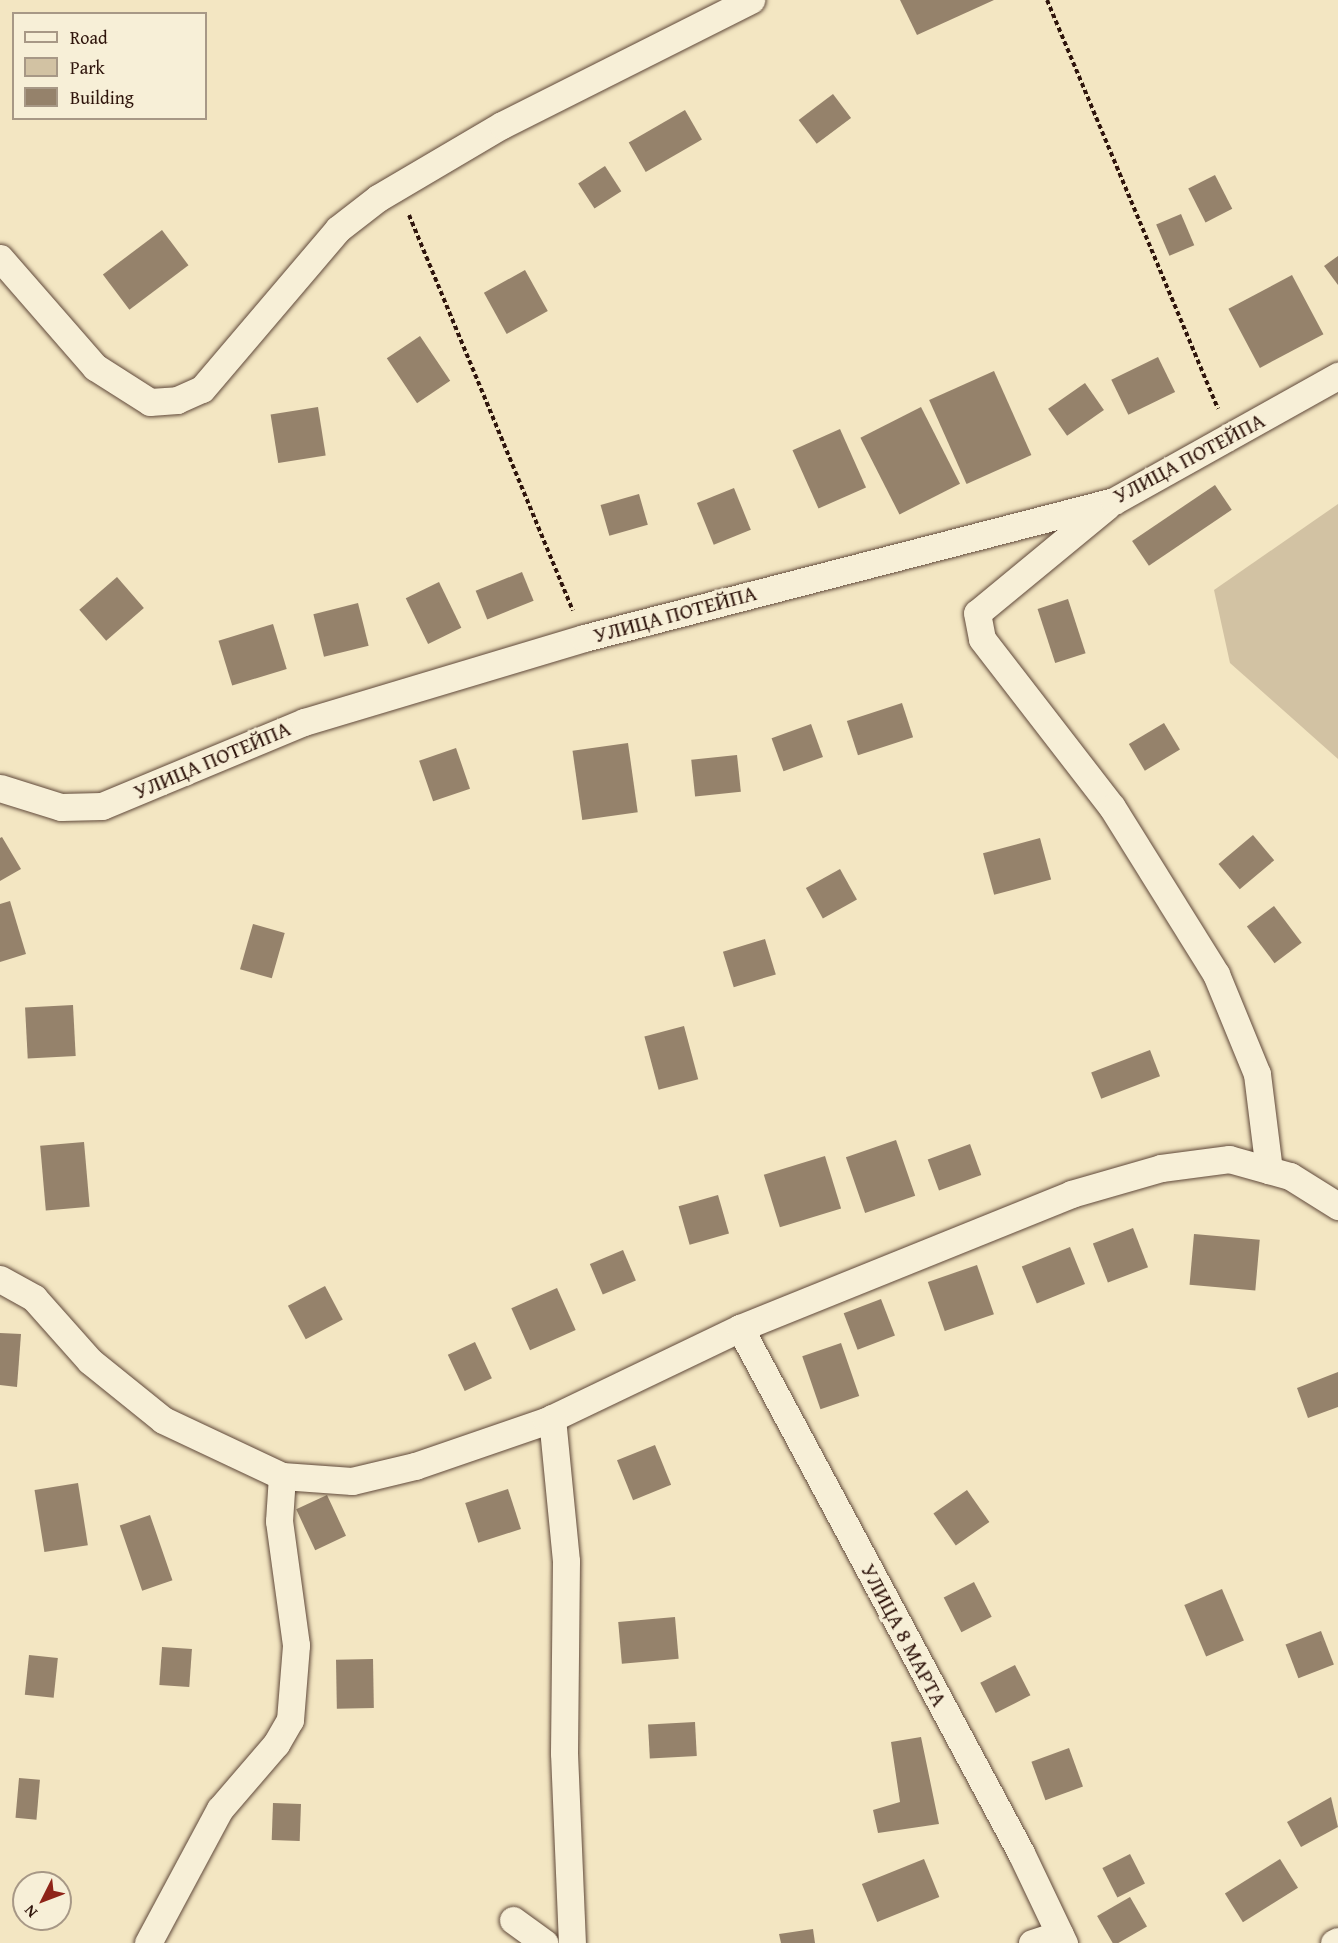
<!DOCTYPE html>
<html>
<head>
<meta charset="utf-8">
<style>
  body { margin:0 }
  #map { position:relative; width:1338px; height:1943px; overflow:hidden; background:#f3e6c2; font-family:"Gentium Book Plus",serif }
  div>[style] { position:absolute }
  .green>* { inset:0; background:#d2c2a3 }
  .building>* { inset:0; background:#95826b; transform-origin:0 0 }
  .path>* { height:4px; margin-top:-2px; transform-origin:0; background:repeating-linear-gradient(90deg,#2f150c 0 4.5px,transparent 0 7.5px) }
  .roads { filter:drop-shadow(0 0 2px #60493a) drop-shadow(0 0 2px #60493a) }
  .minor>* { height:27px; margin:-13.5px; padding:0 13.5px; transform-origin:13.5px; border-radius:13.5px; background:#f7efd7 }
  span { translate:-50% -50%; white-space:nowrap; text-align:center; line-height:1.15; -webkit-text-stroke:6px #f7efd7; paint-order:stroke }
  .street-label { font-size:22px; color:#2f150c }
  .legend { position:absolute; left:12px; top:12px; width:195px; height:108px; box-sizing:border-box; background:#f7efd7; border:2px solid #a79886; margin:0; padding:8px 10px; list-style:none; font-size:18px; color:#2f150c }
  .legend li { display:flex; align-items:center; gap:12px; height:30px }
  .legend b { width:30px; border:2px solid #a79886 }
  .north { position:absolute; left:12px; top:1871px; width:60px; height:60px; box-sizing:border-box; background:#f7efd7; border:2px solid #a79886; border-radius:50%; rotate:228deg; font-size:16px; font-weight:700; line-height:24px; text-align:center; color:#2f150c }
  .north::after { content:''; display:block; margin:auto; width:21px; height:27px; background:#8f2418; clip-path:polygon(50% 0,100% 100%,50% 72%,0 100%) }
</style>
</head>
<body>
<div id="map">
  <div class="green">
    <div style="clip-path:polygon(1338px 504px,1338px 759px,1230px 663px,1214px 590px)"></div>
  </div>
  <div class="building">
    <div style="clip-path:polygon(900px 0,994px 0,917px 35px)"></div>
    <div style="left:833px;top:94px;width:30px;height:43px;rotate:53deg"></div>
    <div style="left:685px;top:110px;width:34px;height:65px;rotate:60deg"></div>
    <div style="left:605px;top:166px;width:30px;height:32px;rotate:57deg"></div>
    <div style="left:1215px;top:175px;width:38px;height:30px;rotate:63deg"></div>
    <div style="left:1181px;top:214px;width:34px;height:27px;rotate:67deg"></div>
    <div style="left:162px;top:230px;width:44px;height:74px;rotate:53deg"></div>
    <div style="clip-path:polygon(1338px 256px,1338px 285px,1324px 266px)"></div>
    <div style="left:525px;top:270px;width:47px;height:47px;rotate:61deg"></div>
    <div style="left:1292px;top:275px;width:67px;height:72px;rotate:62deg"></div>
    <div style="left:420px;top:336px;width:54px;height:40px;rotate:56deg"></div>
    <div style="left:1158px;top:357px;width:39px;height:52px;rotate:64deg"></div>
    <div style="left:994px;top:371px;width:92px;height:71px;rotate:66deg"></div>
    <div style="left:1085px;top:383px;width:33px;height:45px;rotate:55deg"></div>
    <div style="left:318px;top:407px;width:49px;height:48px;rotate:81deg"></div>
    <div style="left:921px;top:407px;width:86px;height:68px;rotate:63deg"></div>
    <div style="left:840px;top:429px;width:64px;height:52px;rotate:66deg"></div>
    <div style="left:1215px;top:485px;width:30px;height:100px;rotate:56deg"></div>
    <div style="left:734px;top:488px;width:45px;height:40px;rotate:68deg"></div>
    <div style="left:639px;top:494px;width:32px;height:40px;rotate:74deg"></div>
    <div style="left:522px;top:572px;width:31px;height:50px;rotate:68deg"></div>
    <div style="left:117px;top:577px;width:41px;height:50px;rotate:49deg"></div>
    <div style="left:439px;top:582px;width:51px;height:37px;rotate:64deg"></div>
    <div style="left:1068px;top:599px;width:57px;height:32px;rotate:72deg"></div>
    <div style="left:358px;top:603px;width:44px;height:46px;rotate:76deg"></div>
    <div style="left:273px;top:624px;width:47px;height:57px;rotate:73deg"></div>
    <div style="left:902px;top:703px;width:36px;height:58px;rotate:72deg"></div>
    <div style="left:1164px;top:723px;width:31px;height:41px;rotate:59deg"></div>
    <div style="left:811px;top:724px;width:35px;height:42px;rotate:70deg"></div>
    <div style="left:628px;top:743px;width:70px;height:56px;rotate:82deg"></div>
    <div style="left:456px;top:748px;width:43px;height:39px;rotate:71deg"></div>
    <div style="left:737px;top:755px;width:37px;height:46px;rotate:84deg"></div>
    <div style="left:1253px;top:835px;width:33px;height:45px;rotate:50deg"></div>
    <div style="clip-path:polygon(2px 837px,21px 869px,0 881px,0 838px)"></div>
    <div style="left:1040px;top:838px;width:43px;height:59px;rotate:75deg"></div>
    <div style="left:840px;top:869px;width:35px;height:39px;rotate:61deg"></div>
    <div style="clip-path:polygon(10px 901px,26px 954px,0 962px,0 904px)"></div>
    <div style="left:1274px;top:906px;width:46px;height:34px;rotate:53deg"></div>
    <div style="left:253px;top:924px;width:33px;height:47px;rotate:16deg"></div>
    <div style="left:765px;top:939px;width:37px;height:44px;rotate:73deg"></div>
    <div style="left:73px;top:1005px;width:51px;height:48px;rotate:87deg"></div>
    <div style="left:684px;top:1026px;width:55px;height:41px;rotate:75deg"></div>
    <div style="left:1150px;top:1050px;width:28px;height:63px;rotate:69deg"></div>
    <div style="left:896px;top:1140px;width:59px;height:53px;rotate:71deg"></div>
    <div style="left:84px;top:1142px;width:65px;height:44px;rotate:85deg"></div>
    <div style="left:970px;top:1144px;width:33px;height:45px;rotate:70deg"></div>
    <div style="left:825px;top:1156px;width:55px;height:64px;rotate:73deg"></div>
    <div style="left:718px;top:1195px;width:40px;height:41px;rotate:74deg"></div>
    <div style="left:1133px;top:1228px;width:42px;height:43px;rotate:69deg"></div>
    <div style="left:1194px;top:1234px;width:66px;height:51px;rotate:5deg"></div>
    <div style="left:1070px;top:1247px;width:40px;height:52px;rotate:68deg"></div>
    <div style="left:623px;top:1250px;width:33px;height:36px;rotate:67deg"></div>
    <div style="left:977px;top:1265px;width:52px;height:52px;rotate:71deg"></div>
    <div style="left:325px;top:1286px;width:38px;height:42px;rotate:62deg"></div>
    <div style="left:557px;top:1288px;width:46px;height:50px;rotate:66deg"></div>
    <div style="left:881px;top:1299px;width:39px;height:40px;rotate:69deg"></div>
    <div style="clip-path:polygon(0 1333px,21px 1334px,17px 1387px,0 1385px)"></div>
    <div style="left:475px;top:1342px;width:40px;height:30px;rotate:65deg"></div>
    <div style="left:841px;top:1343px;width:56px;height:41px;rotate:71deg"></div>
    <div style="clip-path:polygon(1338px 1372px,1338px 1407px,1308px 1418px,1297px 1388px)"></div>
    <div style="left:655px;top:1445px;width:43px;height:41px;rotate:68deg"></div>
    <div style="left:78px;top:1483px;width:63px;height:44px;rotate:81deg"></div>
    <div style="left:508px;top:1489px;width:42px;height:45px;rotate:72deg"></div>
    <div style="left:967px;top:1490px;width:39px;height:41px;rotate:55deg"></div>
    <div style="left:327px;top:1495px;width:45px;height:34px;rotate:65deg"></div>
    <div style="left:150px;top:1515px;width:69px;height:32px;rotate:71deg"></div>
    <div style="left:974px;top:1582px;width:39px;height:34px;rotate:63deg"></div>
    <div style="left:1222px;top:1589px;width:56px;height:41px;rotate:67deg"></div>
    <div style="left:675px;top:1617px;width:42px;height:57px;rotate:85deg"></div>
    <div style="left:1321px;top:1631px;width:36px;height:38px;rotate:69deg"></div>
    <div style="left:162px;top:1647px;width:30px;height:38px;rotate:4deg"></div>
    <div style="left:29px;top:1655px;width:29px;height:40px;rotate:6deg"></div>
    <div style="left:373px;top:1659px;width:49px;height:37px;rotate:89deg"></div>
    <div style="left:1015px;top:1665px;width:34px;height:39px;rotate:63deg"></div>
    <div style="left:695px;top:1722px;width:34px;height:47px;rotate:87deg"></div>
    <div style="clip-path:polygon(921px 1737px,939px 1824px,878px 1833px,873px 1810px,900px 1802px,891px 1742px)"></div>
    <div style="left:1069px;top:1748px;width:41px;height:40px;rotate:70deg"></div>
    <div style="left:19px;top:1778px;width:21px;height:40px;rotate:5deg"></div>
    <div style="clip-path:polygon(1331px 1797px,1338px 1827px,1301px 1847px,1287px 1822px)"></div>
    <div style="left:273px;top:1803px;width:28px;height:37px;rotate:2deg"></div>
    <div style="left:1130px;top:1854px;width:33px;height:31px;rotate:63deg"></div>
    <div style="left:924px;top:1859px;width:41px;height:67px;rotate:68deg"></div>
    <div style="left:1280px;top:1859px;width:34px;height:65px;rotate:58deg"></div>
    <div style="left:1130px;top:1897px;width:34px;height:38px;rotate:60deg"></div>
    <div style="clip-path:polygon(813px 1929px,815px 1943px,781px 1943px,779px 1934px)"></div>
  </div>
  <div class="path">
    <div style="left:1047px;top:0;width:443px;rotate:67.3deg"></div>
    <div style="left:409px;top:215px;width:428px;rotate:67.5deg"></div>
  </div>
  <div class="roads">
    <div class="minor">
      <div style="left:0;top:258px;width:145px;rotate:48.9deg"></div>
      <div style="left:95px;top:367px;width:65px;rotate:32.5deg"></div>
      <div style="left:150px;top:402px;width:27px;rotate:-4deg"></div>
      <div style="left:177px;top:400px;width:27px;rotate:-24deg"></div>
      <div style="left:202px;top:389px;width:210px;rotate:-49.6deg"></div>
      <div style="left:338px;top:229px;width:51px;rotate:-37.8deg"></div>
      <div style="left:378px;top:198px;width:144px;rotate:-30.5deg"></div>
      <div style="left:502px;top:125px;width:279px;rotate:-26.7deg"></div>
      <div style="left:1107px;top:506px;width:168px;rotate:140.5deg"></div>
      <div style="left:977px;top:613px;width:26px;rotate:79deg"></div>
      <div style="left:982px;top:639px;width:212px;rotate:52.3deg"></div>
      <div style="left:1112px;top:807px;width:197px;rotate:58.1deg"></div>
      <div style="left:1216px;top:974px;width:108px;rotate:67.7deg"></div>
      <div style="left:1257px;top:1074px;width:97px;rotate:82.9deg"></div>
      <div style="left:0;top:788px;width:64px;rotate:17.3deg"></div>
      <div style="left:61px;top:807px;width:41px;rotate:-1.4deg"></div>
      <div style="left:102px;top:806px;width:219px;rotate:-22.6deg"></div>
      <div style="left:304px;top:722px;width:292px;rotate:-16.7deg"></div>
      <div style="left:584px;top:638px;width:547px;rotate:-14.49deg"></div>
      <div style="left:1114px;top:501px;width:257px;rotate:-29.2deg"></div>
      <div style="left:0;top:1279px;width:39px;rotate:29deg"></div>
      <div style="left:34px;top:1298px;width:84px;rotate:48.4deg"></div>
      <div style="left:90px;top:1361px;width:94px;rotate:38.9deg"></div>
      <div style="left:163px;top:1420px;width:132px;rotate:25.2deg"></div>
      <div style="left:282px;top:1476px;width:70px;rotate:4.1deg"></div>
      <div style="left:352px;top:1481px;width:65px;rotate:-13.4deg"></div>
      <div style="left:415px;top:1466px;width:139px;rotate:-19deg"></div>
      <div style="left:546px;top:1421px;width:215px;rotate:-25.6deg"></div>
      <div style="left:740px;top:1328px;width:357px;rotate:-22deg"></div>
      <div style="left:1071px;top:1194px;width:94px;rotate:-16.1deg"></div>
      <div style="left:1161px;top:1168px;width:69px;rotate:-7.5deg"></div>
      <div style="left:1229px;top:1159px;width:63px;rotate:15.6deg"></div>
      <div style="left:1290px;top:1176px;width:57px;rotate:32deg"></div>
      <div style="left:740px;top:1328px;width:595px;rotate:61.84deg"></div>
      <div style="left:1021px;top:1853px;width:100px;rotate:64.5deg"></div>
      <div style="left:552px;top:1418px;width:144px;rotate:84.4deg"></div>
      <div style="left:566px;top:1561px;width:192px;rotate:90.6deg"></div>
      <div style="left:564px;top:1753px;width:190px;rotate:87.6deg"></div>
      <div style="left:513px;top:1920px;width:39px;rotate:36deg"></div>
      <div style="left:148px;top:1943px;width:152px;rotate:-61.8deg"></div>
      <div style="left:220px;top:1809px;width:86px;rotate:-49.3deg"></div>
      <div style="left:276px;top:1744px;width:28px;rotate:-60deg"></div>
      <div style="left:290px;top:1720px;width:75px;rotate:-85.4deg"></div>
      <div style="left:296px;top:1645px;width:125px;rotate:-97.8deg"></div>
      <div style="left:279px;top:1521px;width:45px;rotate:-86.2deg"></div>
      <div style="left:1032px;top:1943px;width:29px;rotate:-18deg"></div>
      <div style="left:1334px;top:1943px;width:4px;rotate:-27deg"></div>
    </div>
  </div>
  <div class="street-label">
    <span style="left:1189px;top:458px;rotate:-28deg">УЛИЦА ПОТЕЙПА</span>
    <span style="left:675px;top:614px;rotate:-15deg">УЛИЦА ПОТЕЙПА</span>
    <span style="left:212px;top:760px;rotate:-23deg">УЛИЦА ПОТЕЙПА</span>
    <span style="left:904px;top:1635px;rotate:62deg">УЛИЦА 8 МАРТА</span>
  </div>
  <ul class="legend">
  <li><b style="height:8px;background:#f7efd7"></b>Road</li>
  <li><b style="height:16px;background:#d2c2a3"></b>Park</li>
  <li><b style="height:16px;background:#95826b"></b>Building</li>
  </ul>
  <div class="north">N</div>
</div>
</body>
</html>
